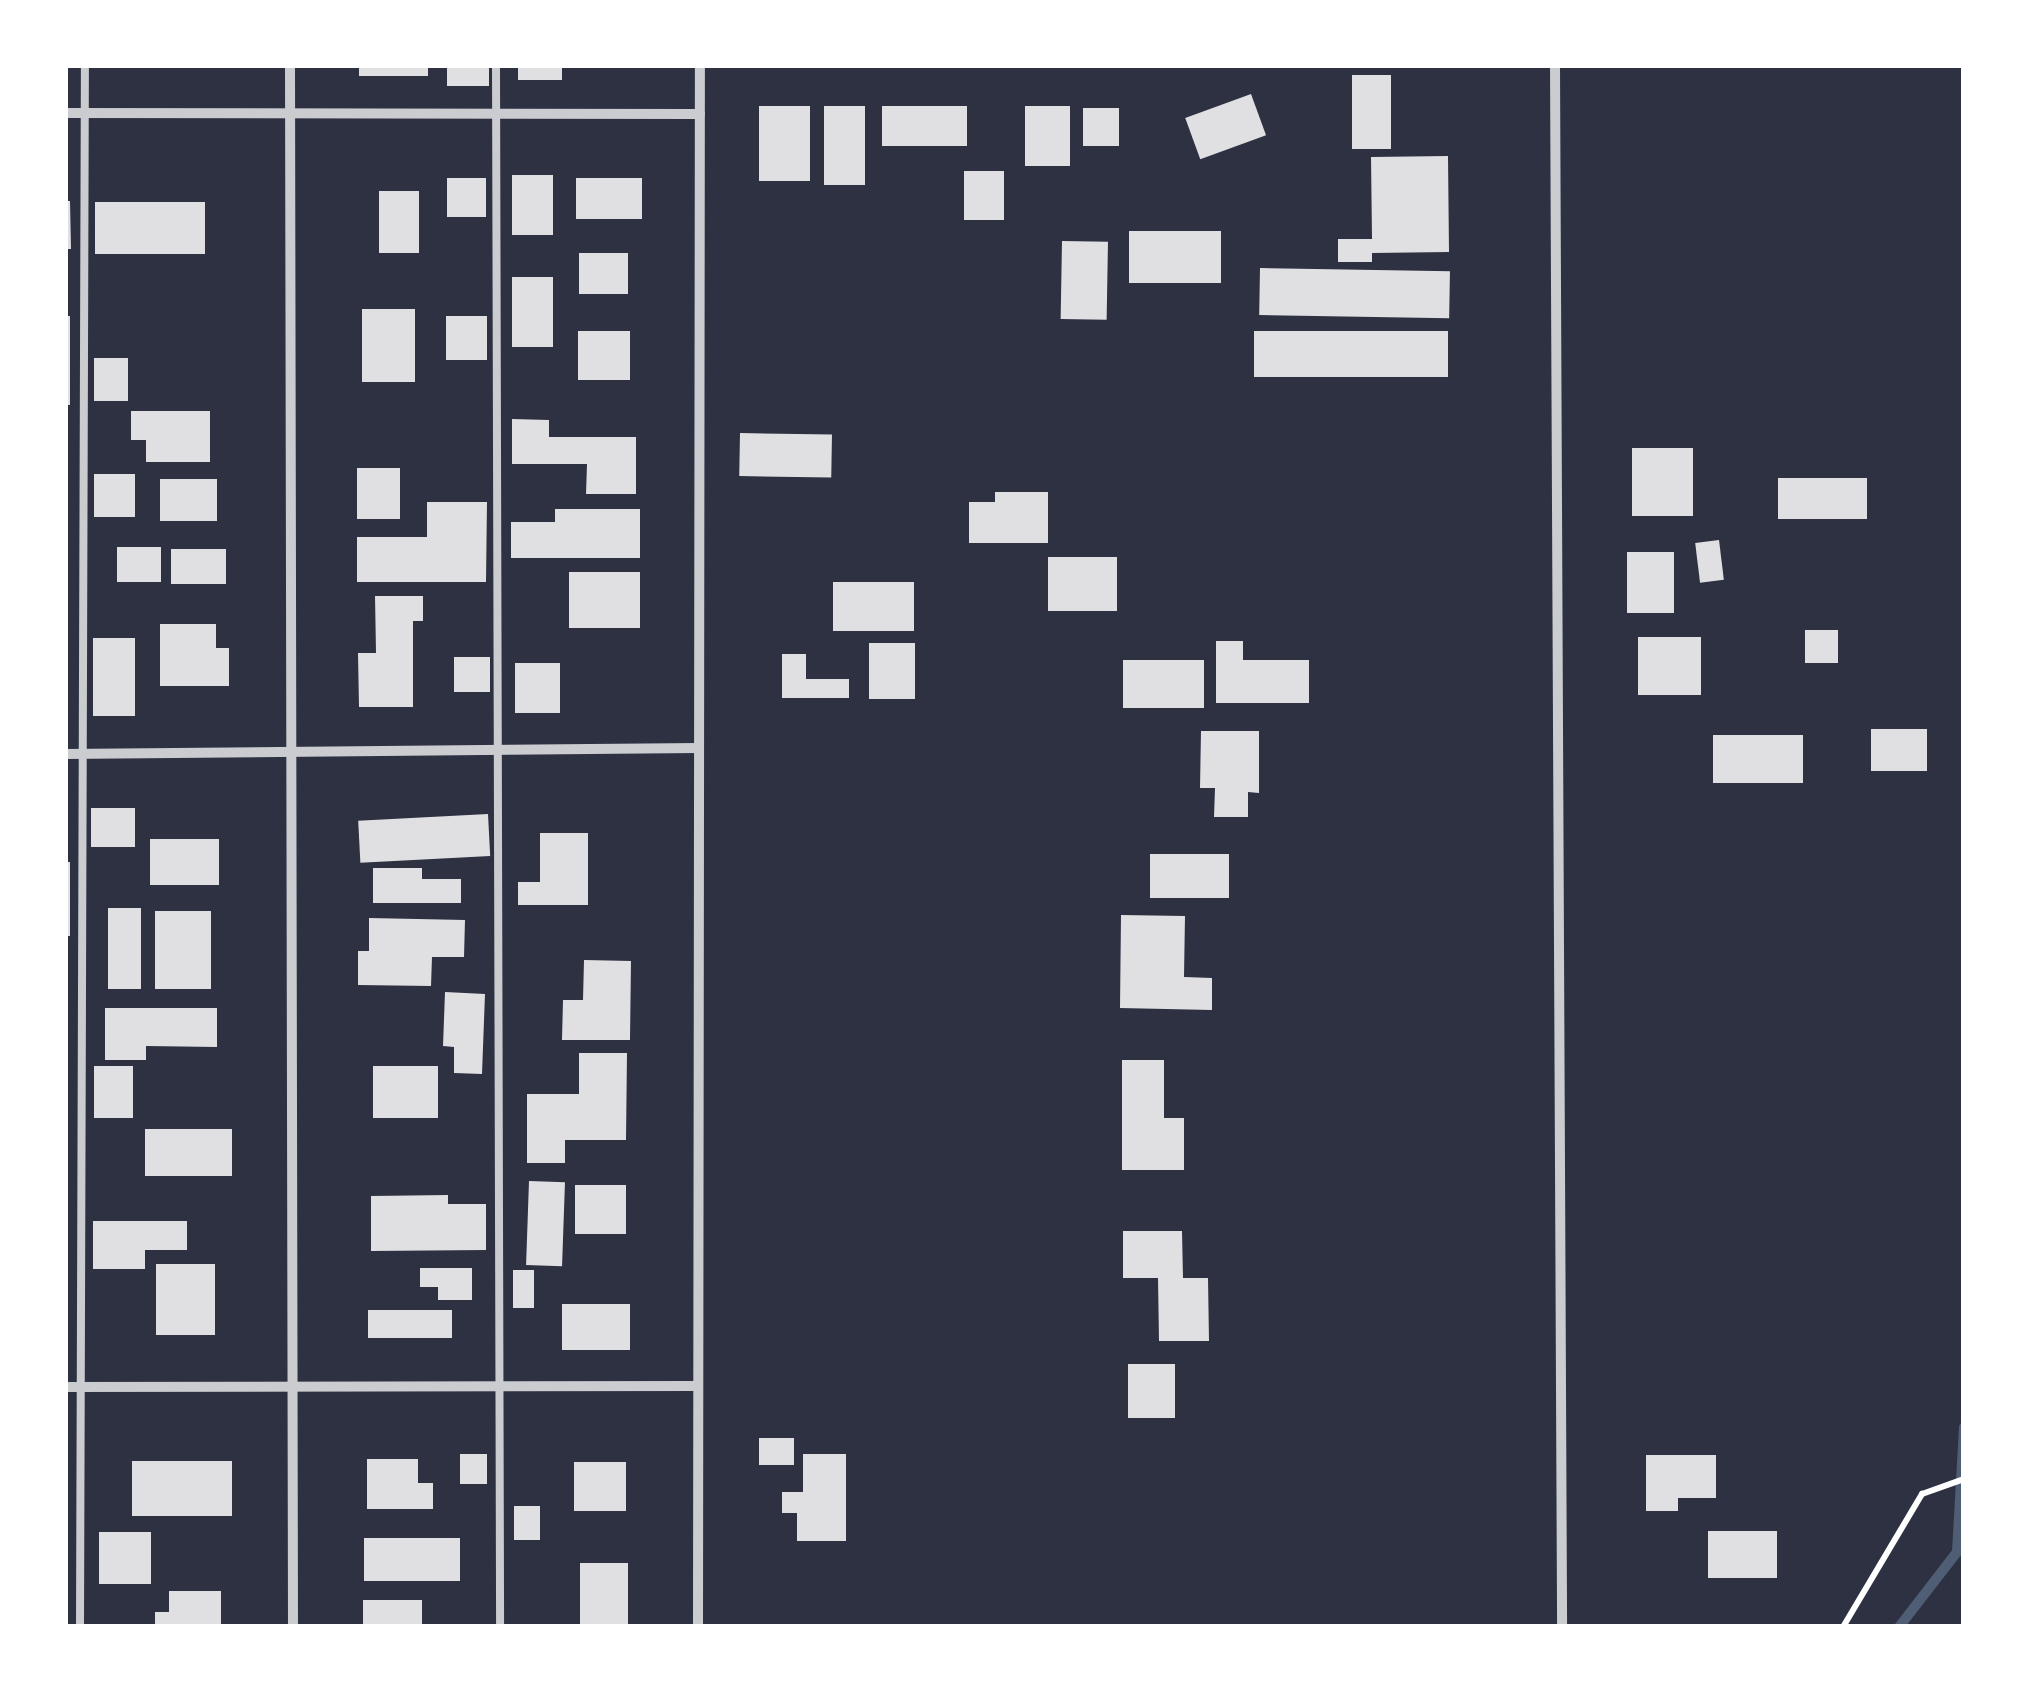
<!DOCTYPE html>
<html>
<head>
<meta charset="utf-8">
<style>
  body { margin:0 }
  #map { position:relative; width:2029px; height:1692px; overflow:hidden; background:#2d3142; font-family:Poppins,sans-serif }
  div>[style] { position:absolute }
  .stream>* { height:10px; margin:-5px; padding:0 5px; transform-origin:5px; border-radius:5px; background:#4f5d75 }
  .building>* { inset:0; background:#e0e0e3; transform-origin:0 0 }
  .path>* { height:6px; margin:-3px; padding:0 3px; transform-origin:3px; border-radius:3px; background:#fff }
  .service>* { height:8px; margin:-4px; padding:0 4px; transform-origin:4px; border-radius:4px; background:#caccd0 }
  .minor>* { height:10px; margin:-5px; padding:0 5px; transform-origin:5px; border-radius:5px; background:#caccd0 }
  span { translate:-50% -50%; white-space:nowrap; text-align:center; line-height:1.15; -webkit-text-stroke:10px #fff; paint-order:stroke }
  .frame { position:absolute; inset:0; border:68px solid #fff; pointer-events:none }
</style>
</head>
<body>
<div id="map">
  <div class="stream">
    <div style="left:1899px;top:1627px;width:95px;rotate:-52.3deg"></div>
    <div style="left:1957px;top:1552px;width:125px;rotate:-86.8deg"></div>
  </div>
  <div class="building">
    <div style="left:359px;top:65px;width:69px;height:11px"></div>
    <div style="left:447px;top:65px;width:42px;height:21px"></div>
    <div style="left:518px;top:65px;width:44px;height:15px"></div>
    <div style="left:1352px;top:75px;width:39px;height:74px"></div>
    <div style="left:1251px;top:94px;width:44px;height:70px;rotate:70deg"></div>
    <div style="left:759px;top:106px;width:51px;height:75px"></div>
    <div style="left:824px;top:106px;width:41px;height:79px"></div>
    <div style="left:882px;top:106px;width:85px;height:40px"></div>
    <div style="left:1025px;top:106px;width:45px;height:60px"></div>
    <div style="left:1083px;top:108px;width:36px;height:38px"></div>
    <div style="clip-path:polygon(1448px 156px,1449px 252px,1372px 253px,1372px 262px,1338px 262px,1338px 239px,1372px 239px,1371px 157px)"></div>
    <div style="left:964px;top:171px;width:40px;height:49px"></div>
    <div style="left:512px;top:175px;width:41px;height:60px"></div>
    <div style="left:447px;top:178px;width:39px;height:39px"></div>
    <div style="left:576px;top:178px;width:66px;height:41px"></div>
    <div style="left:379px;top:191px;width:40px;height:62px"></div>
    <div style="clip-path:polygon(65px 201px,70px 201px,71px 249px,65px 249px)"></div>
    <div style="left:95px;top:202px;width:110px;height:52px"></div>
    <div style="left:1129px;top:231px;width:92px;height:52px"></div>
    <div style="left:1062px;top:241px;width:46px;height:78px;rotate:1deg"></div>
    <div style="left:579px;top:253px;width:49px;height:41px"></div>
    <div style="left:1260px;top:268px;width:190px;height:47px;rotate:1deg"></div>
    <div style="left:512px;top:277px;width:41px;height:70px"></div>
    <div style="left:362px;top:309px;width:53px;height:73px"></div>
    <div style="left:65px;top:316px;width:5px;height:89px"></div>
    <div style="left:446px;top:316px;width:41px;height:44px"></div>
    <div style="left:578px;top:331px;width:52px;height:49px"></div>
    <div style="left:1254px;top:331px;width:194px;height:46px"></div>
    <div style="left:94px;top:358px;width:34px;height:43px"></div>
    <div style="clip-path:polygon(131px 411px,210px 411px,210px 462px,146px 462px,146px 440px,131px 440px)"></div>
    <div style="clip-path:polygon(512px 419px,549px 420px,549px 437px,636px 437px,636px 494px,586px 494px,587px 464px,512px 464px)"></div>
    <div style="left:740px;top:433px;width:92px;height:43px;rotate:1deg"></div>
    <div style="left:1632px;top:448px;width:61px;height:68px"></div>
    <div style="left:357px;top:468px;width:43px;height:51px"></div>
    <div style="left:94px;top:474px;width:41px;height:43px"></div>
    <div style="left:1778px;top:478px;width:89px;height:41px"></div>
    <div style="left:160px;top:479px;width:57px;height:42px"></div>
    <div style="clip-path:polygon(995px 492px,1048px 492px,1048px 543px,969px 543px,969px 502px,995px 502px)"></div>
    <div style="clip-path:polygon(427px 502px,487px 502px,486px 582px,357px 582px,357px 537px,427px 537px)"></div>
    <div style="clip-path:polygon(555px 509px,640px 509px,640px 558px,511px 558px,511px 522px,555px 522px)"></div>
    <div style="left:1719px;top:540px;width:40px;height:24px;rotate:83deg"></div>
    <div style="left:117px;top:547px;width:44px;height:35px"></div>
    <div style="left:171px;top:549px;width:55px;height:35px"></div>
    <div style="left:1627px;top:552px;width:47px;height:61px"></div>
    <div style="left:1048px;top:557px;width:69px;height:54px"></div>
    <div style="left:569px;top:572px;width:71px;height:56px"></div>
    <div style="left:833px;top:582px;width:81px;height:49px"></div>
    <div style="clip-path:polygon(375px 596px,423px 596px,423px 621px,413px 621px,413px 707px,359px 707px,358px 653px,376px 653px)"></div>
    <div style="clip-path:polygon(160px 624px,216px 624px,216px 648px,229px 648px,229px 686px,160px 686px)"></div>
    <div style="left:1805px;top:630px;width:33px;height:33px"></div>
    <div style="left:1638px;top:637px;width:63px;height:58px"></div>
    <div style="left:93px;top:638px;width:42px;height:78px"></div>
    <div style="clip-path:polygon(1216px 641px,1243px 641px,1243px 660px,1309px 660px,1309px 703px,1216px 703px)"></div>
    <div style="left:869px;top:643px;width:46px;height:56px"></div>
    <div style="clip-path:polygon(782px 654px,806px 654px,806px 679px,849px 679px,849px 698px,782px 698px)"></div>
    <div style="left:454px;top:657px;width:36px;height:35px"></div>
    <div style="left:1123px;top:660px;width:81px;height:48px"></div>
    <div style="left:515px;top:663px;width:45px;height:50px"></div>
    <div style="left:1871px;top:729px;width:56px;height:42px"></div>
    <div style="clip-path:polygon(1201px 731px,1259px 731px,1259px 793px,1248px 792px,1248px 817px,1214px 817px,1215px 788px,1200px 788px)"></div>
    <div style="left:1713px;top:735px;width:90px;height:48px"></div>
    <div style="left:135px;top:808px;width:39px;height:44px;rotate:90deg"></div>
    <div style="left:488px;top:814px;width:42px;height:130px;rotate:87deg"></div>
    <div style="clip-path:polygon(540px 833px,588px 833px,588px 905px,518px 905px,518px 882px,540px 882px)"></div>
    <div style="left:150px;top:839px;width:69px;height:46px"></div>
    <div style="left:1150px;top:854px;width:79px;height:44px"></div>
    <div style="left:65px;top:862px;width:5px;height:74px"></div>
    <div style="clip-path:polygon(373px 868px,422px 868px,422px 879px,461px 879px,461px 903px,373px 903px)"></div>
    <div style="left:108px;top:908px;width:33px;height:81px"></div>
    <div style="left:155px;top:911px;width:56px;height:78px"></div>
    <div style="clip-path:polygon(1121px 915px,1185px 916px,1184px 977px,1212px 978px,1212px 1010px,1120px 1008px)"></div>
    <div style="clip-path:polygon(369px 918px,465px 920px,464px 957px,432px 957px,431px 986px,358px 985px,358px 951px,369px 951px)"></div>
    <div style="clip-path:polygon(584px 960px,631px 961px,630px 1040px,562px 1040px,563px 1000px,583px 1000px)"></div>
    <div style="clip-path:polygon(445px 992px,485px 994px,482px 1074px,454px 1073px,454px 1047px,443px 1046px)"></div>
    <div style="clip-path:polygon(105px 1008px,217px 1008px,217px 1047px,146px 1046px,146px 1060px,105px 1060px)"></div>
    <div style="clip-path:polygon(579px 1053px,627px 1053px,626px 1140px,565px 1140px,565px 1163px,527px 1163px,527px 1094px,579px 1094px)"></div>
    <div style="clip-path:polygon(1122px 1060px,1164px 1060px,1164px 1118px,1184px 1118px,1184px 1170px,1122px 1170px)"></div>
    <div style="left:94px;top:1066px;width:39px;height:52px"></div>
    <div style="left:373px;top:1066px;width:65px;height:52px"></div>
    <div style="left:145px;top:1129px;width:87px;height:47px"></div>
    <div style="left:529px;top:1181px;width:36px;height:84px;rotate:2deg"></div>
    <div style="left:575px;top:1185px;width:51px;height:49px"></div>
    <div style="clip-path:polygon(448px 1195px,448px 1204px,486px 1204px,486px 1250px,371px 1251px,371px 1196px)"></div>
    <div style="clip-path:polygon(93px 1221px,187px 1221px,187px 1250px,145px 1250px,145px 1269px,93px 1269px)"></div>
    <div style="clip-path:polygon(1123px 1231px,1182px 1231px,1183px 1278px,1208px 1278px,1209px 1341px,1159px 1341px,1158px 1278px,1123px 1278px)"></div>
    <div style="left:156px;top:1264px;width:59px;height:71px"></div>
    <div style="clip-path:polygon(420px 1268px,472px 1268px,472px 1300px,438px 1300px,438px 1287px,420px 1287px)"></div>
    <div style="left:513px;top:1270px;width:21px;height:38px"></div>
    <div style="left:562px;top:1304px;width:68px;height:46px"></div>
    <div style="left:368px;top:1310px;width:84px;height:28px"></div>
    <div style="left:1128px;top:1364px;width:47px;height:54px"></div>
    <div style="left:759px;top:1438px;width:35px;height:27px"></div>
    <div style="left:460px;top:1454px;width:27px;height:30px"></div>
    <div style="clip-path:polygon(803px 1454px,846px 1454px,846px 1541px,797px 1541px,797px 1513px,782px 1513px,782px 1492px,803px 1492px)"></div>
    <div style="clip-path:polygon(1646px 1455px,1716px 1455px,1716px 1498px,1678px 1498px,1678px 1511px,1646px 1511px)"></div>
    <div style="clip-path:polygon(367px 1459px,418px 1459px,418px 1483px,433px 1483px,433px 1509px,367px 1509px)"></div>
    <div style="left:132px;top:1461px;width:100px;height:55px"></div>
    <div style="left:574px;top:1462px;width:52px;height:49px"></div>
    <div style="left:514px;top:1506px;width:26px;height:34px"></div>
    <div style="left:1708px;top:1531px;width:69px;height:47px"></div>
    <div style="left:99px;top:1532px;width:52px;height:52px"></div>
    <div style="left:364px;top:1538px;width:96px;height:43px"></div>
    <div style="left:580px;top:1563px;width:48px;height:64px"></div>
    <div style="clip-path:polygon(169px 1591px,221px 1591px,221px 1627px,155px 1627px,155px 1612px,169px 1612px)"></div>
    <div style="left:363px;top:1600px;width:59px;height:27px"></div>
  </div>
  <div class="path">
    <div style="left:1843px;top:1627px;width:155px;rotate:-59.3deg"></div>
    <div style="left:1922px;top:1494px;width:45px;rotate:-19.7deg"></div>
  </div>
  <div class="service">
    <div style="left:496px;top:65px;width:1562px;rotate:89.85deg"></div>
    <div style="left:80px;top:1627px;width:1562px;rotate:-89.82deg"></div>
  </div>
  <div class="minor">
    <div style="left:290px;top:65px;width:1562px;rotate:89.89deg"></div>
    <div style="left:1555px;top:65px;width:1562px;rotate:89.74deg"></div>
    <div style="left:65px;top:113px;width:635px;rotate:0.09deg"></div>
    <div style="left:65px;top:754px;width:634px;rotate:-0.54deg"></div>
    <div style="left:65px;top:1387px;width:633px;rotate:-0.09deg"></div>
    <div style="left:698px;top:1627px;width:1562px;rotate:-89.93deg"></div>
  </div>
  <div class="frame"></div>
</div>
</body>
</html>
